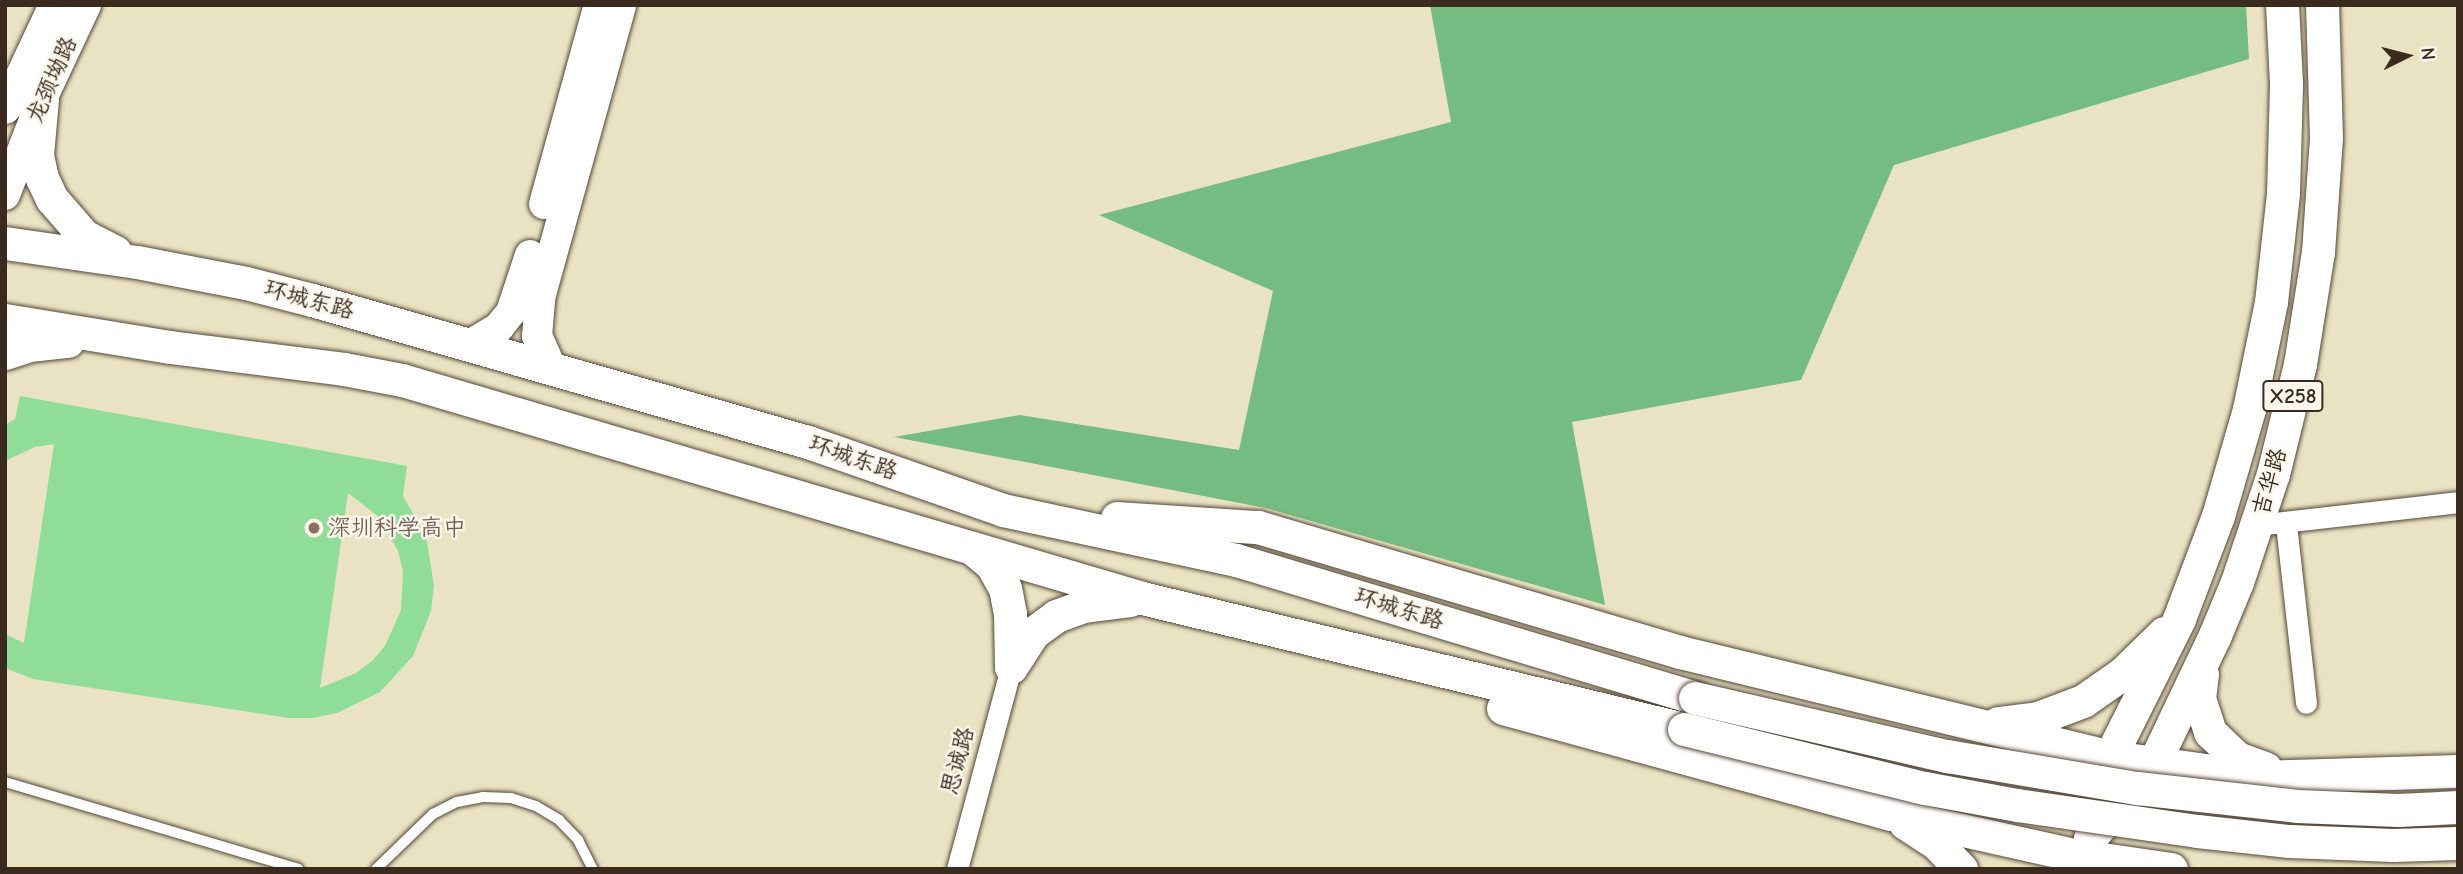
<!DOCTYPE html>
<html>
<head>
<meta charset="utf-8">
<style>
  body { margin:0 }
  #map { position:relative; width:2463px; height:874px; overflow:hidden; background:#eae3c3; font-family:"Comic Neue","LXGW WenKai TC",sans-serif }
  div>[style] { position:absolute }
  .green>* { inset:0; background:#90dc99 }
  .forest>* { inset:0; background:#74bc81 }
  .roads { filter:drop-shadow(0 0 2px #554637) drop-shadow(0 0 2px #554637) }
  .lane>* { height:10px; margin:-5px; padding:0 5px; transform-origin:5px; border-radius:5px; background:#fff }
  .street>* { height:21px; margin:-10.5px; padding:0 10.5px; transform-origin:10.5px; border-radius:10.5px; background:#fff }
  .secondary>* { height:30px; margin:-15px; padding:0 15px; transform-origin:15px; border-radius:15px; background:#fff }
  .primary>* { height:33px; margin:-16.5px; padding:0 16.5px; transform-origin:16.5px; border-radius:16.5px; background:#fff }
  .bridges { filter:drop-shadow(0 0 2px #554637) drop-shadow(0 0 2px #554637) }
  .primary-bridge>* { height:33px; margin:-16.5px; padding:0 16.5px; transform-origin:16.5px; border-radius:16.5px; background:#fff }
  .dots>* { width:19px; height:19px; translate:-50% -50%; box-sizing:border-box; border:4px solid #fbf7ec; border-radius:50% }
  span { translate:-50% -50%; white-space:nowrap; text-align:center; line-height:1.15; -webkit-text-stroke:5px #fbf7ec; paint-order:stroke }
  .shield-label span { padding:2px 5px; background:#fbf7ec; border:2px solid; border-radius:5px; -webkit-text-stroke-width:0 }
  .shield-label { font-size:21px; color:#3b2a1e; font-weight:700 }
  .street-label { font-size:23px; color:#3b2a1e }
  .education-label { font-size:23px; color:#785e54 }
  .left { translate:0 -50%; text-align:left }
  .frame { position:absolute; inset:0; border:7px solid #3b2a1e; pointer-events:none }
  .north { position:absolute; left:2372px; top:21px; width:70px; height:70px; -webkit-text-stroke:5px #fbf7ec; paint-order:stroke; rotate:84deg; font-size:19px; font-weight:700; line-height:28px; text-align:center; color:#3b2a1e }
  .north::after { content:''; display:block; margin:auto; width:24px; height:32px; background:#3b2a1e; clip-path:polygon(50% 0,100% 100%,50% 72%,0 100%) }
</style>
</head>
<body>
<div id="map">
  <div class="green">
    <div style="clip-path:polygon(evenodd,20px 396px,407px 466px,403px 496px,426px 536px,434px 586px,431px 611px,413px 656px,380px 692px,337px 713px,313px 718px,289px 718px,33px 679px,5px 668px,5px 634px,24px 643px,54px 444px,35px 447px,5px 461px,5px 425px,15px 419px,20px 396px,348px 493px,379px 517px,398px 551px,403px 571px,401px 610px,385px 646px,372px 661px,356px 673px,320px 688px,348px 493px)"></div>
  </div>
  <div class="forest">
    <div style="clip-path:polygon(1430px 5px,2246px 5px,2249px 59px,1894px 165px,1801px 380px,1572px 422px,1605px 605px,1266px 508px,894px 437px,1020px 415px,1239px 450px,1273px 291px,1099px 215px,1451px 122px)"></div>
  </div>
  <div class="roads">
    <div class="lane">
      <div style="left:5px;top:782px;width:306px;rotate:16.5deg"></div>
      <div style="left:376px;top:869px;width:79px;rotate:-44deg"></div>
      <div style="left:433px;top:814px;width:27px;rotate:-27deg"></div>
      <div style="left:457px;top:802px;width:26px;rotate:-11deg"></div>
      <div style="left:483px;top:797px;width:28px;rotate:2deg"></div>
      <div style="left:511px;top:798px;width:26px;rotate:18deg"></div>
      <div style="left:536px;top:806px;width:27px;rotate:31deg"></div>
      <div style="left:559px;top:820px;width:28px;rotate:46deg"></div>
      <div style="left:578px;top:840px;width:33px;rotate:63deg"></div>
    </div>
    <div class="street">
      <div style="left:2286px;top:524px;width:180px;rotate:83.6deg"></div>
      <div style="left:2257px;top:525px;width:202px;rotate:-6.5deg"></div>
      <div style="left:957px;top:869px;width:209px;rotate:-75deg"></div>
    </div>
    <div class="secondary">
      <div style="left:5px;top:109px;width:115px;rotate:-64.8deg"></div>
      <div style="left:5px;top:195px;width:103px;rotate:-68.9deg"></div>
      <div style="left:42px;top:99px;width:104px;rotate:-64.9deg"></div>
      <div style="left:544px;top:204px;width:206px;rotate:-74.6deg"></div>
      <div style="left:471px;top:344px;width:33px;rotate:-31deg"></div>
      <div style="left:499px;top:327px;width:19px;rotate:-51deg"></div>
      <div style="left:511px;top:312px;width:60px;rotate:-71.6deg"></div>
      <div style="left:551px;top:367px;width:34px;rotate:-114deg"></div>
      <div style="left:537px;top:336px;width:38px;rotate:-85deg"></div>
      <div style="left:540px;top:298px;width:304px;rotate:-74.5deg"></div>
    </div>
    <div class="primary">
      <div style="left:42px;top:99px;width:56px;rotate:95.1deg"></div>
      <div style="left:37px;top:155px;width:24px;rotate:78deg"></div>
      <div style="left:42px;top:178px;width:23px;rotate:65deg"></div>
      <div style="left:52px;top:199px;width:49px;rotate:49.1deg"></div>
      <div style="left:84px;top:236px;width:35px;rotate:27deg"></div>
      <div style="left:5px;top:106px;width:5px;rotate:-53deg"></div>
      <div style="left:5px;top:243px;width:133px;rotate:8.2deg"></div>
      <div style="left:137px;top:262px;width:111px;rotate:10.9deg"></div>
      <div style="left:246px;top:283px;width:68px;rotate:14.4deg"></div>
      <div style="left:312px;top:300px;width:516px;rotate:15.98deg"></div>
      <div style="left:808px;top:442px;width:207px;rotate:19.2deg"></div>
      <div style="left:1003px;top:510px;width:238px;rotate:12.1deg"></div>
      <div style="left:1236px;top:560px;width:479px;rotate:16.7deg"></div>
      <div style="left:5px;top:320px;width:167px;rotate:9.3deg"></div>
      <div style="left:170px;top:347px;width:175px;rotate:7.2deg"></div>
      <div style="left:344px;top:369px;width:59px;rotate:10.7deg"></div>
      <div style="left:402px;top:380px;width:771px;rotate:16.41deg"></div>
      <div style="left:1142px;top:598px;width:558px;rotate:13.59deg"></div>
      <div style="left:5px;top:353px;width:25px;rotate:-18deg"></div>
      <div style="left:29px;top:345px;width:39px;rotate:-6deg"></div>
      <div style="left:1117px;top:518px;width:141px;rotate:3.7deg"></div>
      <div style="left:1258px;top:527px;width:440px;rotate:16.5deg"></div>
      <div style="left:1680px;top:652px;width:445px;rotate:13.7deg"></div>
      <div style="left:2112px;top:757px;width:146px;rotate:7.9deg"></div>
      <div style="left:2257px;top:777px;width:201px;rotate:-1.7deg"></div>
      <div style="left:972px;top:548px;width:26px;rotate:40deg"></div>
      <div style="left:992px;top:565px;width:26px;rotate:61deg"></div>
      <div style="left:1005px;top:588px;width:26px;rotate:79deg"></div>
      <div style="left:1010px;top:614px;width:53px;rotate:88.9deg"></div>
      <div style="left:1011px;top:667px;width:40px;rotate:-57.1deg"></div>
      <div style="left:1033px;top:633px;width:29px;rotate:-36deg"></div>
      <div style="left:1056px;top:616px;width:30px;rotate:-20deg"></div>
      <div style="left:1084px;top:606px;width:46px;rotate:-7.4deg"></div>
      <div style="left:2202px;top:674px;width:24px;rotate:97deg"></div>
      <div style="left:2199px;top:698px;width:36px;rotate:72deg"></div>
      <div style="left:2210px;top:732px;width:37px;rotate:44deg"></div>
      <div style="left:2237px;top:758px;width:30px;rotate:20deg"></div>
      <div style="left:1503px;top:708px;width:402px;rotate:15.3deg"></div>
      <div style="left:1891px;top:814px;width:189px;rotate:12.6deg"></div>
      <div style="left:2075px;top:855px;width:97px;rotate:8.3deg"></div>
      <div style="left:1998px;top:723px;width:40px;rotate:-7.1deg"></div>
      <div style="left:2038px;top:718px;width:48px;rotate:-20.7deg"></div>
      <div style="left:2083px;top:701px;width:49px;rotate:-35deg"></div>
      <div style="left:2123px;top:673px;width:57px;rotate:-44.3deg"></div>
      <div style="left:2102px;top:773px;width:172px;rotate:-63.4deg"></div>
      <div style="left:2179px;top:619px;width:110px;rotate:-69.3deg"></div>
      <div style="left:2218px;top:516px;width:111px;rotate:-73.8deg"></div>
      <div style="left:2249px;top:409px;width:109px;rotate:-78.4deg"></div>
      <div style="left:2271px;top:302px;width:110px;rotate:-83.7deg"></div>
      <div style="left:2283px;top:193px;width:110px;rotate:-88.4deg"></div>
      <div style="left:2286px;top:83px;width:78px;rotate:-92.9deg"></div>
      <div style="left:1905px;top:823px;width:38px;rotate:33deg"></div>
      <div style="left:1937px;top:844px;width:35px;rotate:46deg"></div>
      <div style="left:2090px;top:838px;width:99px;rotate:-49.5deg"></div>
      <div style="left:2154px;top:763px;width:142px;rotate:-64.5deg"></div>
      <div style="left:2215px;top:635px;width:57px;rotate:-67.5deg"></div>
      <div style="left:2237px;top:582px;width:114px;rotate:-71.6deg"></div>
      <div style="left:2273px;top:474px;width:113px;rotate:-76.2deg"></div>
      <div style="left:2300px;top:364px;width:113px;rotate:-80.9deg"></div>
      <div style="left:2318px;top:252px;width:114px;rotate:-86deg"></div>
      <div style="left:2326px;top:138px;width:133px;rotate:-91.7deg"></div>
    </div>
  </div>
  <div class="bridges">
    <div class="primary-bridge">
      <div style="left:1695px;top:698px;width:259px;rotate:13deg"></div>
      <div style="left:1947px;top:756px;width:193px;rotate:9.6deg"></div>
      <div style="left:2137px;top:788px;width:161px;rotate:6.4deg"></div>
      <div style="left:2297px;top:806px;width:101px;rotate:2.3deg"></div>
      <div style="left:2398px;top:810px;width:60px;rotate:-2.9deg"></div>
      <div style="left:1684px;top:729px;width:248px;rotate:13.8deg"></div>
      <div style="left:1925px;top:788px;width:94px;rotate:10.5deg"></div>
      <div style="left:2017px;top:805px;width:182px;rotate:8.2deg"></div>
      <div style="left:2197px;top:831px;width:93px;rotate:6.2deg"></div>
      <div style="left:2289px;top:841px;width:104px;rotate:2.2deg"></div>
      <div style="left:2393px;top:845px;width:65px;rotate:-1.8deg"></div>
    </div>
  </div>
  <div class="dots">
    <div style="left:314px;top:528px;background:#8d6e63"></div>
  </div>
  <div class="shield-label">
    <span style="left:2293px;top:396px">X258</span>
  </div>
  <div class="street-label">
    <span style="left:52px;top:80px;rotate:-66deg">龙颈坳路</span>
    <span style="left:309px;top:300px;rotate:15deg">环城东路</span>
    <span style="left:853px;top:458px;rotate:19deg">环城东路</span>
    <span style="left:2270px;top:482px;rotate:-74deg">吉华路</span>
    <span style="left:1399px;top:609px;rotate:17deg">环城东路</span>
    <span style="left:958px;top:761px;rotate:-75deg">思诚路</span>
  </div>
  <div class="education-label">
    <span class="left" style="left:328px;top:528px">深圳科学高中</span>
  </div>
  <div class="frame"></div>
  <div class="north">N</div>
</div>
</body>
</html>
